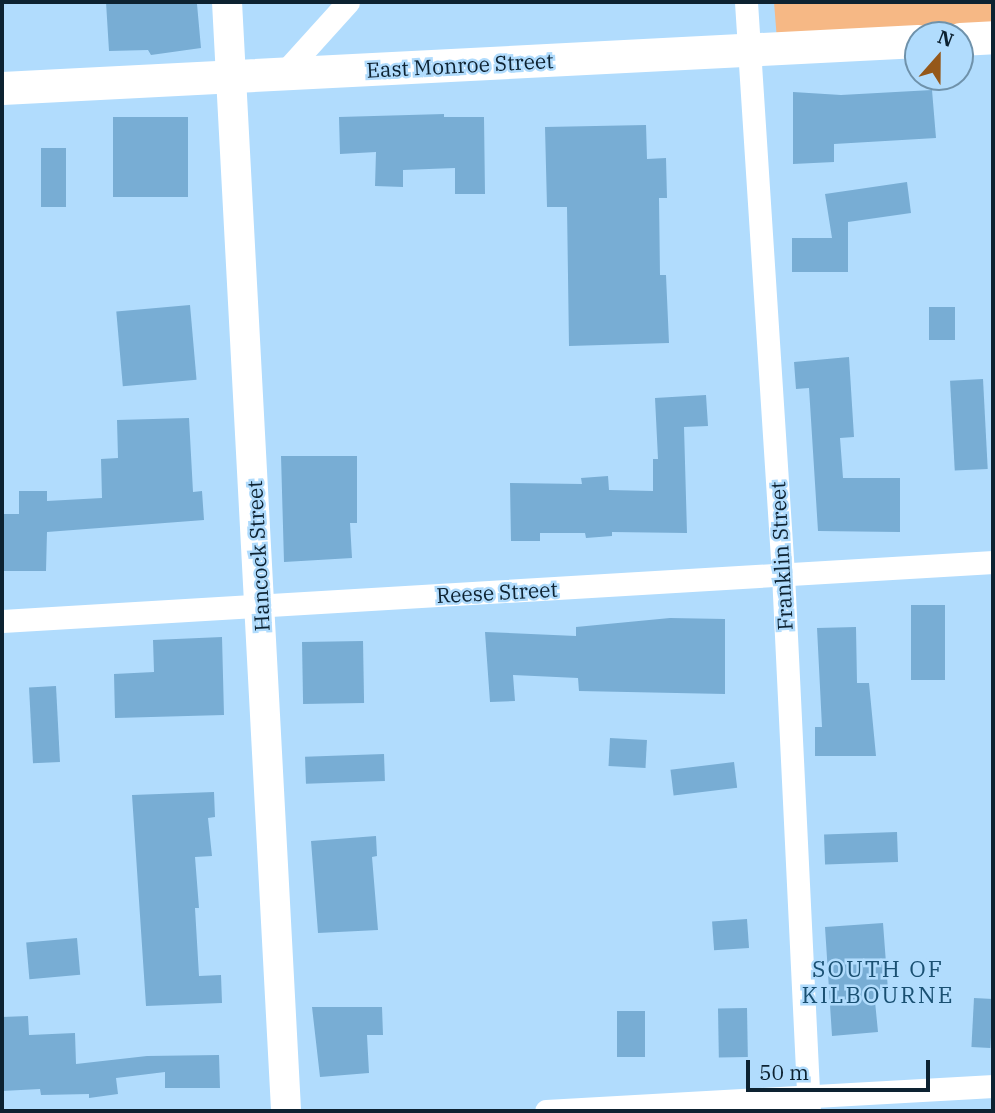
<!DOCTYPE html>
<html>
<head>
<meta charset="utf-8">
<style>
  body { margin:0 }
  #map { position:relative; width:995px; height:1113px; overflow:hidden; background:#b1dcfd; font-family:"IBM Plex Serif",serif }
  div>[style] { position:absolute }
  .green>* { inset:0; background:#f6b885 }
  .building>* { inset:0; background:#78add4; transform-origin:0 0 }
  .minor>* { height:23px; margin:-11.5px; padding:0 11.5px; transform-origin:11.5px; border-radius:11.5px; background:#fff }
  .tertiary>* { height:30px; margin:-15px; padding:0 15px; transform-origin:15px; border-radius:15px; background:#fff }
  .secondary>* { height:33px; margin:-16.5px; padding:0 16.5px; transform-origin:16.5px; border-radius:16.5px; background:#fff }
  span { translate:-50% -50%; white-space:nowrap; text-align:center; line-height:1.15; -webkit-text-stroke:5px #b1dcfd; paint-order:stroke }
  .street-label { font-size:21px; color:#0d2231 }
  .neighbourhood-label { font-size:23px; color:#1a5072; letter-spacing:2px }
  .frame { position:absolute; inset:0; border:4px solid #0d2231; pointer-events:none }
  .north { position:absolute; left:904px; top:21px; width:70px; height:70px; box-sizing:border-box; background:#b1dcfd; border:2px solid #6f92ab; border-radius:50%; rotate:21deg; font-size:19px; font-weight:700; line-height:28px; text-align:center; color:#0d2231 }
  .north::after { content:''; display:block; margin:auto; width:24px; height:32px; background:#95581a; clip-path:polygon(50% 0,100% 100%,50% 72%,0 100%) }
  .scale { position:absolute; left:746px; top:1060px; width:184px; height:32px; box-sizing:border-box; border:4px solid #0d2231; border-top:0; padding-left:9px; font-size:21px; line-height:24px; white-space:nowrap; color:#0d2231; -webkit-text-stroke:5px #b1dcfd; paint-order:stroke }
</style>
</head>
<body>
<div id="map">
  <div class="green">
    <div style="clip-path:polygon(774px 2px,993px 2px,993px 25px,777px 40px)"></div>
  </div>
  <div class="building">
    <div style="clip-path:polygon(106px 2px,197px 4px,201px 48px,151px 55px,148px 50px,109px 51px)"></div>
    <div style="clip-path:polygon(932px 90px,936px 138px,834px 144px,834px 162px,793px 164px,793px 92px,841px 95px)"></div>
    <div style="clip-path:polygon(444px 114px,444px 117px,484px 117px,485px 194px,455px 194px,455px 168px,403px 170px,403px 187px,375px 186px,376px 152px,340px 154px,339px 117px)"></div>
    <div style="left:113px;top:117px;width:75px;height:80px"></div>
    <div style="clip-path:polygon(646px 125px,647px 159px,666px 158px,667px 198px,659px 198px,660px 275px,666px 275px,669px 343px,569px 346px,567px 207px,547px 207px,545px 127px)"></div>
    <div style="left:41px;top:148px;width:25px;height:59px"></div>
    <div style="clip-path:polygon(907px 182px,911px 213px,848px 222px,848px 272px,792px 272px,792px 238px,832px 238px,825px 194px)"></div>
    <div style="left:190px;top:305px;width:75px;height:74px;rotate:85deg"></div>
    <div style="left:929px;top:307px;width:26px;height:33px"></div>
    <div style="clip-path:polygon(849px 357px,854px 437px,840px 438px,843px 478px,900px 478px,900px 532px,818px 531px,809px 388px,796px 389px,794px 362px)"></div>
    <div style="left:983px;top:379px;width:90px;height:33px;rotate:87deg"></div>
    <div style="clip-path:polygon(706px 395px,708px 426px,684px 427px,687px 533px,612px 532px,612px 536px,586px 538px,585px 533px,540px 533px,540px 541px,511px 541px,510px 483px,582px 484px,581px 478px,608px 476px,609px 490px,653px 491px,653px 459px,658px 459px,655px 398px)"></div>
    <div style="clip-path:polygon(189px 418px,193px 492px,202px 491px,204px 520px,47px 532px,46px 571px,2px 571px,2px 514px,19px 514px,19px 491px,47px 491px,47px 501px,102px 498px,101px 459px,118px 458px,117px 420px)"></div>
    <div style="clip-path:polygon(281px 456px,357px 456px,357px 523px,350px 523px,352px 558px,284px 562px)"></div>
    <div style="left:911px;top:605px;width:34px;height:75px"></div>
    <div style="clip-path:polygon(670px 618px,725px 619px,725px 694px,579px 691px,578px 678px,513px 675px,515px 701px,490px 702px,485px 632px,576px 636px,576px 627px)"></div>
    <div style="clip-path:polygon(856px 627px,857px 683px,869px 683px,876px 756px,815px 756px,815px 727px,822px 727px,817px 628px)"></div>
    <div style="clip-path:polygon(222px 637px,224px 715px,115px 718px,114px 674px,154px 672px,153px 640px)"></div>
    <div style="left:363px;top:641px;width:62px;height:61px;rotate:89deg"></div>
    <div style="left:56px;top:686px;width:76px;height:27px;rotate:87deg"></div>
    <div style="left:610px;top:738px;width:37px;height:28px;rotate:3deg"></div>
    <div style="left:384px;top:754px;width:27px;height:79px;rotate:88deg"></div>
    <div style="left:734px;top:762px;width:26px;height:64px;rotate:83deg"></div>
    <div style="clip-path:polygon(214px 792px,215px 817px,208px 818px,212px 856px,195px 857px,199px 908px,195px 908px,199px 976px,221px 975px,222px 1003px,146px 1006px,132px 795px)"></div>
    <div style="left:897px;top:832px;width:30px;height:73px;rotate:88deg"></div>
    <div style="clip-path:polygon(376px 836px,377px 856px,372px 857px,378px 930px,318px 933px,311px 841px)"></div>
    <div style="left:747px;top:919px;width:29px;height:35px;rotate:86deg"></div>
    <div style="clip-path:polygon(883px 923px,888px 990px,874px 991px,878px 1032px,832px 1036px,825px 927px)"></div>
    <div style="left:77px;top:938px;width:37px;height:51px;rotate:85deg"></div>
    <div style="left:974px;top:998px;width:19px;height:49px;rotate:3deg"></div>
    <div style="clip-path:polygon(312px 1007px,382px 1007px,383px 1035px,367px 1035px,369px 1073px,320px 1077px)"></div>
    <div style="left:747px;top:1008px;width:49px;height:29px;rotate:89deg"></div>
    <div style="left:617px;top:1011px;width:28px;height:46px"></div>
    <div style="clip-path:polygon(28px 1016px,29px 1035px,75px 1033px,76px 1064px,147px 1056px,219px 1055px,220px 1088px,165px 1088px,165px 1072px,116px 1078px,118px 1094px,89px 1098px,89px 1094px,41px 1095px,40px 1089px,2px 1091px,2px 1017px)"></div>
  </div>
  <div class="minor">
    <div style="left:746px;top:2px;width:573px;rotate:86.3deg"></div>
    <div style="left:783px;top:574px;width:538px;rotate:87.23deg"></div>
    <div style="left:283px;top:74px;width:97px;rotate:-47.9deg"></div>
    <div style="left:2px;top:621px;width:993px;rotate:-3.41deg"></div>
    <div style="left:546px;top:1111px;width:448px;rotate:-3.2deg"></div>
  </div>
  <div class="tertiary">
    <div style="left:227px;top:2px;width:1111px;rotate:86.95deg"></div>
  </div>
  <div class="secondary">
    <div style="left:960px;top:39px;width:33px;rotate:-3deg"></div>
    <div style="left:2px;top:88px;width:917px;rotate:-2.94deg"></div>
  </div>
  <div class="street-label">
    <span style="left:460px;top:65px;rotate:-3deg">East Monroe Street</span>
    <span style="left:258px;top:556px;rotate:-93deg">Hancock Street</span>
    <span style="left:781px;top:556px;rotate:-93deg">Franklin Street</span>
    <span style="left:497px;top:592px;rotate:-3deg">Reese Street</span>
  </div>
  <div class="neighbourhood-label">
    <span style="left:878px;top:981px">SOUTH OF<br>KILBOURNE</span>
  </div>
  <div class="frame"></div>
  <div class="north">N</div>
  <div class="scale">50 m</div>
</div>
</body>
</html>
